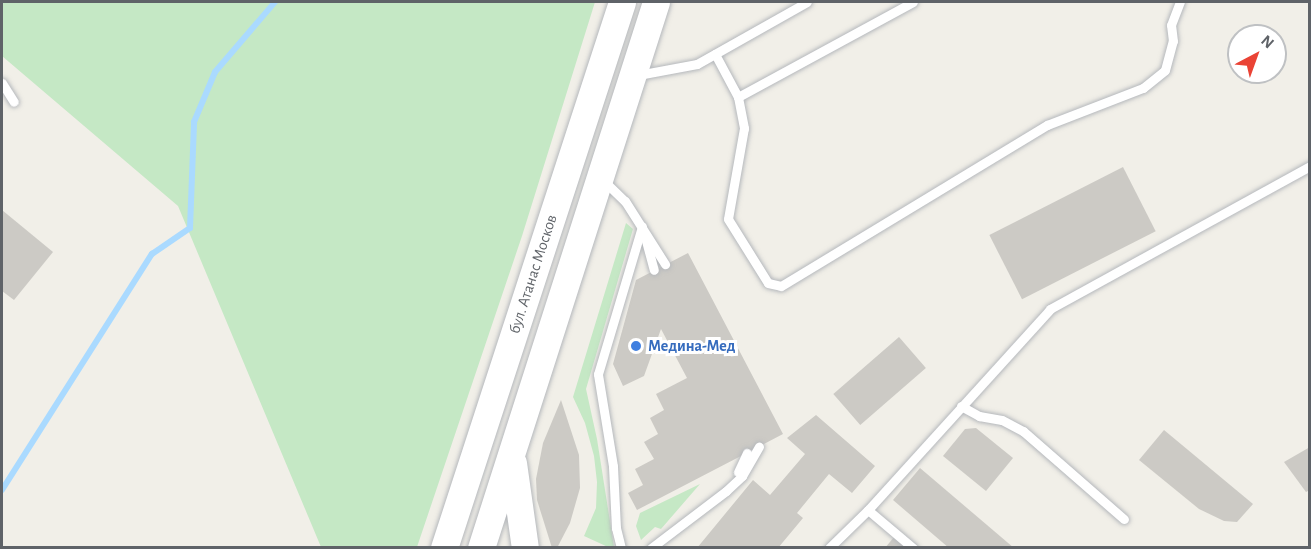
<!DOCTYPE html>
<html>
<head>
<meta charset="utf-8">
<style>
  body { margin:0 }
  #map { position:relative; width:1311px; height:549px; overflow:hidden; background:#f1efe8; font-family:"Alegreya Sans",sans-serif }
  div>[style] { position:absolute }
  .green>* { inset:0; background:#c5e8c5 }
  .stream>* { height:6px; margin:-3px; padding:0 3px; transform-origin:3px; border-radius:3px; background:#aadaff }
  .building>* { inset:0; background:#cccac5; transform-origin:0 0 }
  .roads { filter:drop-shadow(0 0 2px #b5b8bc) drop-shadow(0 0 2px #b5b8bc) }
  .lane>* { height:9px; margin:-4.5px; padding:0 4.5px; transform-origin:4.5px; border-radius:4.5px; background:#fff }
  .secondary>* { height:27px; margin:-13.5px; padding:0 13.5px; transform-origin:13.5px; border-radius:13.5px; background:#fff }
  .dots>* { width:16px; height:16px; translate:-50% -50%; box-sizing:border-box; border:3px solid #fff; border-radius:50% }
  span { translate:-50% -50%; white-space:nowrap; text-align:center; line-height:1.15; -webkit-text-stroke:6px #fff; paint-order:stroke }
  .street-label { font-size:16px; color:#5f6368 }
  .shop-label { font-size:16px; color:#366cbe; font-weight:700 }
  .left { translate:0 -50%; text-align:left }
  .frame { position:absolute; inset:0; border:3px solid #5f6368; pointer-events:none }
  .north { position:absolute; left:1227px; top:24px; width:60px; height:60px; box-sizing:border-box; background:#fff; border:2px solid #bfc1c3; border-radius:50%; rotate:41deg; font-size:16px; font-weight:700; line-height:24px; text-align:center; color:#5f6368 }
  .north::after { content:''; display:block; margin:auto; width:21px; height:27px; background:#ea4335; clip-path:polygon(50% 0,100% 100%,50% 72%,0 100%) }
</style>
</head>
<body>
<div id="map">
  <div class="green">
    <div style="clip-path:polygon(2px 2px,595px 2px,522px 236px,417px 547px,321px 547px,178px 206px,2px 56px)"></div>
    <div style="clip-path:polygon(626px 223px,633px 229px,586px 389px,597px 439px,614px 547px,608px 547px,584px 536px,596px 508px,597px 482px,594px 456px,585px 423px,573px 397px)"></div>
    <div style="clip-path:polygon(700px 484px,661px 529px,655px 527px,641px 540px,636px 526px,640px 513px)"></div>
  </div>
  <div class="stream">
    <div style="left:2px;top:490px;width:280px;rotate:-57.6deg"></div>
    <div style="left:152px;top:254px;width:46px;rotate:-34.4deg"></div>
    <div style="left:190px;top:228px;width:106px;rotate:-87.8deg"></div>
    <div style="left:194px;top:122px;width:54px;rotate:-67.2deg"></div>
    <div style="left:215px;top:72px;width:92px;rotate:-49.4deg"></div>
  </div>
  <div class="building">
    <div style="left:1123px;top:167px;width:72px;height:150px;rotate:63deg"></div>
    <div style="clip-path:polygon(2px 210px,53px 252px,14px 300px,2px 291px)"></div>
    <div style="clip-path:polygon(688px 253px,783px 434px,637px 510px,628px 493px,643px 485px,635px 469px,654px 459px,644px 442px,658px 434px,650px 418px,664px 410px,656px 394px,687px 378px,661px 329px,644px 376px,623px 386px,613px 364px,636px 280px)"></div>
    <div style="left:899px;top:337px;width:41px;height:87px;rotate:49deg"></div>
    <div style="clip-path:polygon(561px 400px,579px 455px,580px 488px,570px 523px,557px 548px,552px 548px,537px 500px,536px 479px,543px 443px)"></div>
    <div style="clip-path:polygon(816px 415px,875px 466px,852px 493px,829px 474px,797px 513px,803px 518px,778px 548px,697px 548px,753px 480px,770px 495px,805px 454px,787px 438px)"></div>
    <div style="clip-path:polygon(976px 428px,1013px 458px,986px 491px,943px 456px,965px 429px)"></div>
    <div style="clip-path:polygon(1164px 430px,1253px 504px,1237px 522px,1224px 521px,1199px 509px,1139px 460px)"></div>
    <div style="clip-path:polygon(1310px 447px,1310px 490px,1306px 492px,1284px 462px)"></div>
    <div style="clip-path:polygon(920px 468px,1014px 548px,949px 548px,893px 500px)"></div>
    <div style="clip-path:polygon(894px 537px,906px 548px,885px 548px)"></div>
  </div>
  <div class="roads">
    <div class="lane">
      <div style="left:715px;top:54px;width:49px;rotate:61.9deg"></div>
      <div style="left:738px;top:97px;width:32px;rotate:79deg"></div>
      <div style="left:744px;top:128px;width:92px;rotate:100deg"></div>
      <div style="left:728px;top:219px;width:75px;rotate:58deg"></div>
      <div style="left:768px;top:283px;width:13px;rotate:13deg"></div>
      <div style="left:781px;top:286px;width:311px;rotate:-31.2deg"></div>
      <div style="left:1047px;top:125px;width:103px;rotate:-21.1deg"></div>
      <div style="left:1143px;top:88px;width:28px;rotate:-39deg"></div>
      <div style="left:1165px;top:70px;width:30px;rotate:-75deg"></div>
      <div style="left:1173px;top:41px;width:16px;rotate:-97deg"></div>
      <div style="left:1171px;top:25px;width:25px;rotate:-69deg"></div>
      <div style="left:638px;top:75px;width:60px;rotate:-10.6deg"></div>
      <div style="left:697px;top:64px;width:126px;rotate:-29.4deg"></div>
      <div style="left:2px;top:83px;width:22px;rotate:58deg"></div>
      <div style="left:738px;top:97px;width:199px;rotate:-28.5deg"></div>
      <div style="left:604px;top:181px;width:29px;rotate:44deg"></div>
      <div style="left:625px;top:201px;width:75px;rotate:57.6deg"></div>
      <div style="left:645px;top:237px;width:34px;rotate:75deg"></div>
      <div style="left:961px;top:406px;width:21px;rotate:29deg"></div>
      <div style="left:979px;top:416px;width:23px;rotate:10deg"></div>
      <div style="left:1002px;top:420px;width:24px;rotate:28deg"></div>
      <div style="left:1023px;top:431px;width:134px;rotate:41.1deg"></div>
      <div style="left:738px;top:472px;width:21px;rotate:-65deg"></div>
      <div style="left:868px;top:510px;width:59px;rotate:40.2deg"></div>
      <div style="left:621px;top:548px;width:21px;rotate:-104deg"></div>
      <div style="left:616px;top:528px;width:62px;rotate:-92.8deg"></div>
      <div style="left:613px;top:466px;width:93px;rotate:-99.3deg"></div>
      <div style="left:598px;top:374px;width:154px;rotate:-73.4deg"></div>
      <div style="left:651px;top:548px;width:94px;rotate:-37.2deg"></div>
      <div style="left:726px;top:491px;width:22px;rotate:-43deg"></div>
      <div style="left:742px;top:476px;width:34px;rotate:-60deg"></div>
      <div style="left:829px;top:548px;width:54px;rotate:-44.3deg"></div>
      <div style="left:868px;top:510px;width:271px;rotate:-47.8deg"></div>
      <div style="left:1050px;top:309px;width:297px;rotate:-28.8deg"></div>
    </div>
    <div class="secondary">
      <div style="left:513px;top:463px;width:86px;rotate:82deg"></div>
      <div style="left:444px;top:548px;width:574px;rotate:-71.94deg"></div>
      <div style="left:481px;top:548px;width:573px;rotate:-72.23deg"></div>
    </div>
  </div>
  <div class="dots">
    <div style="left:636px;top:346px;background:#3f7fe0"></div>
  </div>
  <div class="street-label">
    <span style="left:533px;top:274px;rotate:-72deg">бул. Атанас Москов</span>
  </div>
  <div class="shop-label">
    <span class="left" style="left:648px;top:346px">Медина-Мед</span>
  </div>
  <div class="frame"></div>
  <div class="north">N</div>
</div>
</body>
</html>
